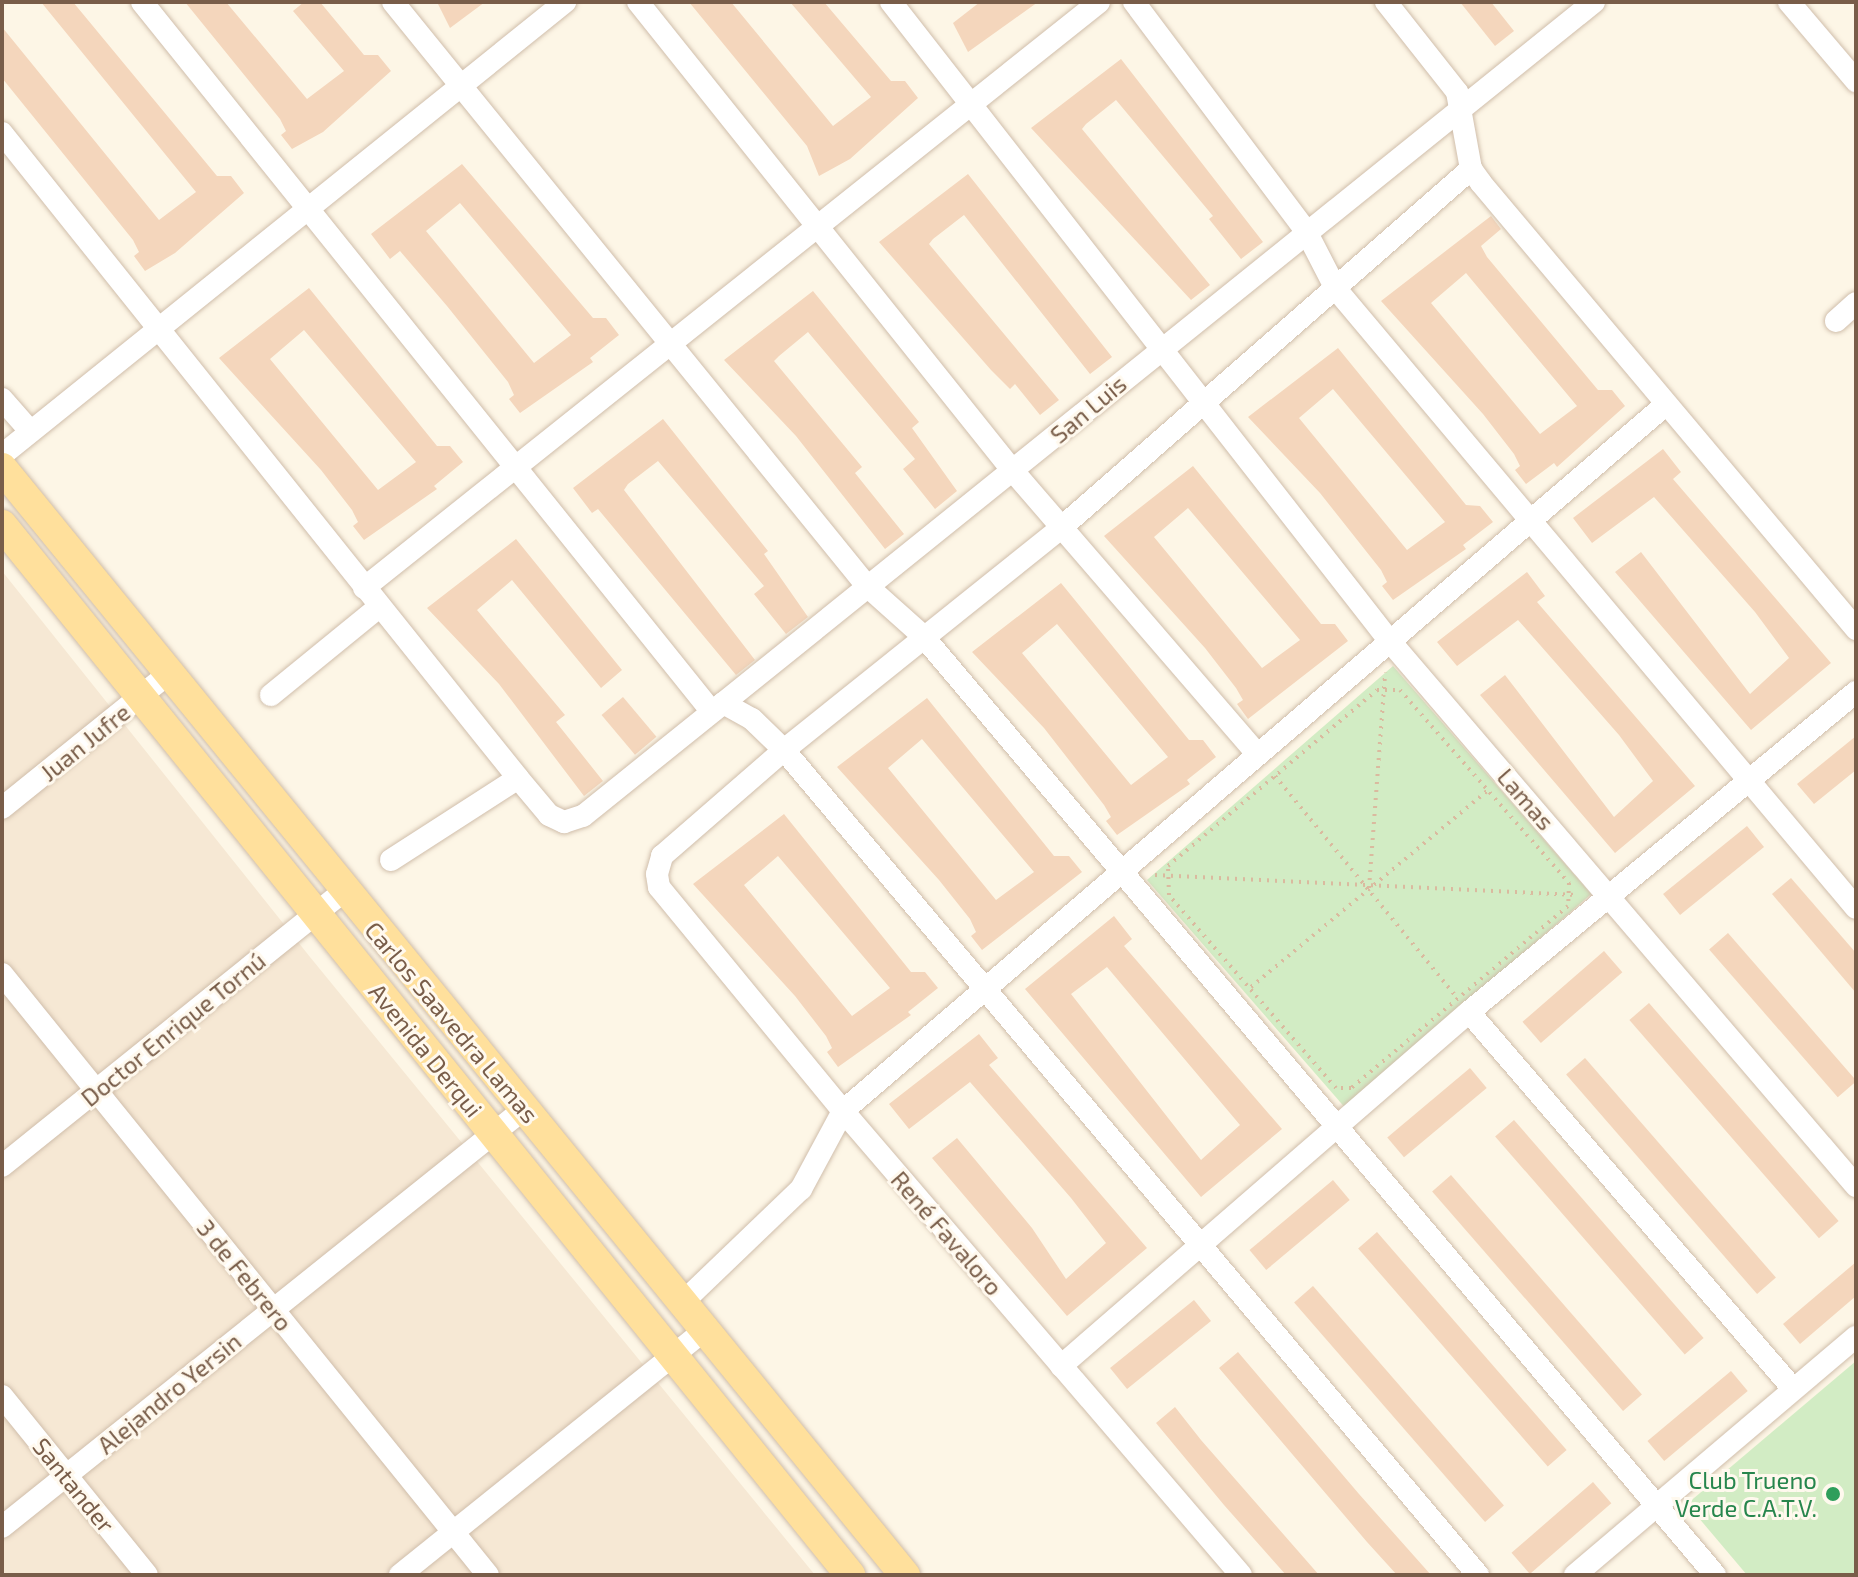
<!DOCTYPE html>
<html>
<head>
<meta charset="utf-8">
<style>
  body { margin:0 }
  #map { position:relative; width:1858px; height:1577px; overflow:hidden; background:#fdf6e6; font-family:"Exo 2",sans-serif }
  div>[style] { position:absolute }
  .residential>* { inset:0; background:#f6e8d4 }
  .green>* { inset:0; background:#d2ecc4; transform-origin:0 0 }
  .building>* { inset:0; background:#f4d6bc; transform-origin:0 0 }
  .path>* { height:4px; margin-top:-2px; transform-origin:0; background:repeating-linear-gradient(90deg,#daba9f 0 2px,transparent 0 8px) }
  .roads { filter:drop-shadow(0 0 2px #d0beab) drop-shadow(0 0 2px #d0beab) }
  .minor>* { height:22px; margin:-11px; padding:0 11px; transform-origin:11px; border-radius:11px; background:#fff }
  .major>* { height:30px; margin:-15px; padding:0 15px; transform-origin:15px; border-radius:15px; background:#ffe09c }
  .dots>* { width:22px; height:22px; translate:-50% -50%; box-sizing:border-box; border:4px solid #fff9ee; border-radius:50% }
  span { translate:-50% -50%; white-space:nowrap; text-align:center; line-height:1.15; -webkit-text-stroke:6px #fff9ee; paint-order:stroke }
  .street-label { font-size:24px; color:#795d49 }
  .leisure-label { font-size:24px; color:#27864d }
  .right { translate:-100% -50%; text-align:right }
  .frame { position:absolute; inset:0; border:4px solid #795d49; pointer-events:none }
</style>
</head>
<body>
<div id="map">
  <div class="residential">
    <div style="clip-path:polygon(2px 571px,310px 957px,815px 1575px,2px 1575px)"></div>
  </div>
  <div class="green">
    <div style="left:1393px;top:666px;width:302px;height:326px;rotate:49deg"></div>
    <div style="clip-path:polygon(1856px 1361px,1856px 1575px,1747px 1575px,1687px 1504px)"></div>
  </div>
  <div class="building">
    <div style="clip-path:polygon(41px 2px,73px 2px,217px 176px,231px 176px,244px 193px,175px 253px,145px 271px,134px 256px,139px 252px,133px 240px,2px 78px,2px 27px,159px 220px,196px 192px)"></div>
    <div style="clip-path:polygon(185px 2px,226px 2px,307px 99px,344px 71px,293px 11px,304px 2px,320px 2px,364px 55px,378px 55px,391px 71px,323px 132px,292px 149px,281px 135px,286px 131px,280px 119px)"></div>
    <div style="clip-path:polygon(437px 2px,485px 2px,450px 28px)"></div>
    <div style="clip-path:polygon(689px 2px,731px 2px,833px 126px,871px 97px,790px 2px,824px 2px,891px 81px,905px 81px,918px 98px,850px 159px,819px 176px,807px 146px)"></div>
    <div style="clip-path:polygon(980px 2px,1038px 2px,968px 52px,953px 23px)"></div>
    <div style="clip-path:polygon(1460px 2px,1491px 2px,1514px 31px,1495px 46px)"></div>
    <div style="clip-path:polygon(1121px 59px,1263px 242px,1241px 259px,1209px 219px,1213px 216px,1116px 100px,1086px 124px,1082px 129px,1210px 285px,1191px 300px,1031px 128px)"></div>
    <div style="clip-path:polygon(evenodd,462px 164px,593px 318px,606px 318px,619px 335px,590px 358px,593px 362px,520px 413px,509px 399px,514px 395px,508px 382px,447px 306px,400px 251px,390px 259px,371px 234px,462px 164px,460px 203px,571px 335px,534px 363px,426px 231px,460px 203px)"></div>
    <div style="clip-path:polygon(968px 174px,1112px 357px,1090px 374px,964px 215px,933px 239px,929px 244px,1059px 400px,1040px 415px,1015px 384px,1010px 389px,991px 370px,879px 242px)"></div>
    <div style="clip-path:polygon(evenodd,1491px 216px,1501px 229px,1481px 246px,1487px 257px,1598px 390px,1612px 390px,1625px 406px,1557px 467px,1554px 463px,1526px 484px,1515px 470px,1520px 466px,1514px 454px,1483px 414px,1381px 301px,1491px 216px,1466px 273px,1577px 406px,1540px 434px,1431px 303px,1466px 273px)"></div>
    <div style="clip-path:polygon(evenodd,309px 288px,437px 446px,450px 446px,463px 462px,434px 486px,437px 489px,364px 540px,353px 526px,358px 522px,352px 510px,321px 470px,219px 358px,309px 288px,304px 330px,416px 462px,378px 490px,270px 359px,304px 330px)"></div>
    <div style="clip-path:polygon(813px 291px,919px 422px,912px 428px,957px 491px,935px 509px,903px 469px,915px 459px,808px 332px,779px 356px,774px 361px,862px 467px,855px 473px,904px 534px,885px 549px,796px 436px,724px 360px)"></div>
    <div style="clip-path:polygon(evenodd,1338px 348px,1466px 505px,1480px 506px,1493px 522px,1463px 545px,1466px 549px,1393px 600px,1382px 586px,1387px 582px,1381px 570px,1320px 493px,1248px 417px,1338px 348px,1333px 389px,1445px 522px,1407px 550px,1299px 418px,1333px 389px)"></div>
    <div style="clip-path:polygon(663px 419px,768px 551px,764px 554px,808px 617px,786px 634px,754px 594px,764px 586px,658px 461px,628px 484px,624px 490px,755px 660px,736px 675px,598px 509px,592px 513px,573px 488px)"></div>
    <div style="clip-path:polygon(1663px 449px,1681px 472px,1673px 479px,1831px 663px,1751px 730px,1615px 572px,1641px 552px,1750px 694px,1789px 658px,1755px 612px,1654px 497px,1592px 543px,1573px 518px)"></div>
    <div style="clip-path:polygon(evenodd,1193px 466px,1321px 624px,1335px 624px,1348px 641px,1248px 719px,1237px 704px,1243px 700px,1236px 688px,1205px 648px,1104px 536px,1193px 466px,1188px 508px,1300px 640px,1262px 668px,1154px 537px,1188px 508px)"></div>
    <div style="clip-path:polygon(516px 539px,622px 670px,601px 688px,512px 580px,477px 610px,565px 715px,556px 722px,603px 781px,584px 796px,499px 684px,427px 608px)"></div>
    <div style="clip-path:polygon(1527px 572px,1545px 596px,1537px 602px,1695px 786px,1615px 853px,1480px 695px,1505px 675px,1614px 817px,1653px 781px,1619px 735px,1518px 620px,1457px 666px,1437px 642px)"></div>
    <div style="clip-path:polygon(evenodd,1061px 583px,1189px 740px,1203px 740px,1216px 757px,1187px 780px,1190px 784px,1117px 835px,1106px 821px,1111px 817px,1104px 805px,1044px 728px,972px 652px,1061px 583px,1057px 624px,1168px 757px,1131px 785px,1022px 653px,1057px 624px)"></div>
    <div style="left:623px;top:697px;width:52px;height:28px;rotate:50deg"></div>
    <div style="clip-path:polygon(evenodd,927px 698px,1054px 856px,1069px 856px,1082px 872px,982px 950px,971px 936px,976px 932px,970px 919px,939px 880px,837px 767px,927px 698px,922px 739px,1034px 872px,996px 900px,888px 768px,922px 739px)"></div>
    <div style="clip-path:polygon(1856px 736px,1856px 770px,1814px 804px,1797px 784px)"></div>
    <div style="clip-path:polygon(evenodd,784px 814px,911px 972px,925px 972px,938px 988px,908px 1012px,911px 1015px,838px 1067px,827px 1052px,832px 1048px,826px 1036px,795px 996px,693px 884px,784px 814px,778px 856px,890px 988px,852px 1016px,744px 885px,778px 856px)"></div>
    <div style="left:1747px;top:826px;width:27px;height:108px;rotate:51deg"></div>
    <div style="clip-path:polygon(1791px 878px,1856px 953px,1856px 993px,1772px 894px)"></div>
    <div style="clip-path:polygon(evenodd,1114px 916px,1132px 939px,1124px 946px,1282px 1129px,1201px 1197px,1025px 989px,1114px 916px,1107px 967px,1240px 1125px,1201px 1160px,1071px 994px,1107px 967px)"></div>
    <div style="left:1728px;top:933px;width:196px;height:25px;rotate:49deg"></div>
    <div style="left:1604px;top:951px;width:28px;height:108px;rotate:49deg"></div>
    <div style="left:1649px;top:1003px;width:289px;height:26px;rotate:49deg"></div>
    <div style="clip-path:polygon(979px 1034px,998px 1058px,989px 1065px,1147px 1248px,1067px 1316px,932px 1158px,957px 1138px,1032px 1228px,1066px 1279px,1106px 1243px,1071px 1198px,970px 1082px,909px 1129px,889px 1104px)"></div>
    <div style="left:1585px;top:1058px;width:291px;height:25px;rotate:49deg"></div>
    <div style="left:1470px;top:1068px;width:26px;height:108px;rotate:50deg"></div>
    <div style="left:1514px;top:1120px;width:289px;height:25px;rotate:49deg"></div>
    <div style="left:1451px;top:1175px;width:291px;height:25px;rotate:49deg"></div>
    <div style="left:1333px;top:1180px;width:26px;height:109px;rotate:50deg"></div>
    <div style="left:1377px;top:1232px;width:289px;height:25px;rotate:49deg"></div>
    <div style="clip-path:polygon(1856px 1262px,1856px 1296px,1800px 1344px,1783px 1324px)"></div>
    <div style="left:1313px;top:1286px;width:291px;height:25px;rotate:49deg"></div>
    <div style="left:1194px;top:1300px;width:27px;height:108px;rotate:51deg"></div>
    <div style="clip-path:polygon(1238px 1352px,1359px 1494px,1431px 1575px,1397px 1575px,1367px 1542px,1219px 1368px)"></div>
    <div style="left:1731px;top:1371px;width:26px;height:109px;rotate:50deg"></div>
    <div style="clip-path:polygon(1175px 1407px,1201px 1440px,1319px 1575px,1286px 1575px,1224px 1505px,1156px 1423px)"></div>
    <div style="left:1593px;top:1482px;width:28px;height:108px;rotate:49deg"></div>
  </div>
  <div class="path">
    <div style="left:1377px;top:690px;width:23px"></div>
    <div style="left:1400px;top:690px;width:257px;rotate:48.8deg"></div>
    <div style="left:1569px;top:883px;width:23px;rotate:92deg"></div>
    <div style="left:1568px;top:906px;width:283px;rotate:140deg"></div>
    <div style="left:1351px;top:1088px;width:15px;rotate:180deg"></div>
    <div style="left:1336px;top:1088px;width:255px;rotate:-130.9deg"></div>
    <div style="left:1169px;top:895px;width:29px;rotate:-92deg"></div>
    <div style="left:1168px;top:866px;width:273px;rotate:-40.1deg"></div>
    <div style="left:1275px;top:776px;width:283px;rotate:50.6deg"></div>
    <div style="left:1155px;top:875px;width:422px;rotate:2.7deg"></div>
    <div style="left:1369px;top:888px;width:216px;rotate:-85.7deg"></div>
    <div style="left:1251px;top:987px;width:307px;rotate:-39.7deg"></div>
  </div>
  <div class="roads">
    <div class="minor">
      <div style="left:142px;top:2px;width:910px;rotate:51.24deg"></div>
      <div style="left:393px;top:2px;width:752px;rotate:50.94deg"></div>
      <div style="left:867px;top:586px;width:75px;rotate:41.8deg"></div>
      <div style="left:923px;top:636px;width:1228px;rotate:49.85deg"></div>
      <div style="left:638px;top:2px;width:600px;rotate:51.36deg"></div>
      <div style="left:1013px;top:471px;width:372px;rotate:49.2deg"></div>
      <div style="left:891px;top:2px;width:808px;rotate:52.04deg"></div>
      <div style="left:1388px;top:639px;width:720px;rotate:49.45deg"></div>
      <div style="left:1134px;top:2px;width:286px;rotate:53.1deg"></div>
      <div style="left:1306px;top:231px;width:65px;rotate:62.7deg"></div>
      <div style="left:1336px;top:289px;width:808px;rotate:49.97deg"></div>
      <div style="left:1386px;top:2px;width:115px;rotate:51.7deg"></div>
      <div style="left:1457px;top:92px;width:78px;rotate:79.7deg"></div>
      <div style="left:1471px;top:169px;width:17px;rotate:54deg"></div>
      <div style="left:1481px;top:183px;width:583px;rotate:49.94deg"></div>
      <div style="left:1789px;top:2px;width:104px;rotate:49.7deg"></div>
      <div style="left:2px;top:133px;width:826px;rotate:51.34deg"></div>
      <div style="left:518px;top:778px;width:48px;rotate:50deg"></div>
      <div style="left:549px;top:815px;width:17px;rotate:25deg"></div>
      <div style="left:564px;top:822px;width:20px;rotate:-18deg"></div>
      <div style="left:583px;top:816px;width:1298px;rotate:-38.84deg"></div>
      <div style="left:1836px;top:321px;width:27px;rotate:-42deg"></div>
      <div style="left:2px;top:399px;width:43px;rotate:48.8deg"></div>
      <div style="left:2px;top:455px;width:723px;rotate:-38.82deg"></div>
      <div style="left:364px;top:588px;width:940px;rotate:-38.56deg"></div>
      <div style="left:271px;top:695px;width:139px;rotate:-39.2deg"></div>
      <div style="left:723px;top:703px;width:33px;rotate:29deg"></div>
      <div style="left:752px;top:719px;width:45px;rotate:44.1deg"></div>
      <div style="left:784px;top:750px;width:1078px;rotate:49.93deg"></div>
      <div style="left:2px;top:808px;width:213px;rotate:-38.9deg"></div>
      <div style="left:391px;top:860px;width:151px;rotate:-32.8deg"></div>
      <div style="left:2px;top:974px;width:773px;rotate:51.04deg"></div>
      <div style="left:1469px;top:1012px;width:497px;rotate:49.3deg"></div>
      <div style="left:2px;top:1166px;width:439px;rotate:-38.8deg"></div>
      <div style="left:682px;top:1303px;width:165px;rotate:-43.8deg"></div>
      <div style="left:801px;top:1189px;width:89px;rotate:-61.7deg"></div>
      <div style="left:843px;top:1111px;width:1082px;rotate:-40.65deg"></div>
      <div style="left:1061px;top:1366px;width:540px;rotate:-40.95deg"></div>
      <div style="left:1469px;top:1012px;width:502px;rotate:-39.59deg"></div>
      <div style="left:2px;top:1396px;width:230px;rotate:51deg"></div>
      <div style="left:2px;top:1527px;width:669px;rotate:-38.69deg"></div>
      <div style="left:400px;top:1575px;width:390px;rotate:-38.8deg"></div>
      <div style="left:1241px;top:1575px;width:611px;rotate:-130.62deg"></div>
      <div style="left:843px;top:1111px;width:290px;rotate:-129.4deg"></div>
      <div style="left:659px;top:887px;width:13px;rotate:-99deg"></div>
      <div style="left:657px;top:874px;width:19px;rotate:-74deg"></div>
      <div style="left:662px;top:856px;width:162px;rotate:-41deg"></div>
      <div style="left:784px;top:750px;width:356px;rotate:-38.7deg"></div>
      <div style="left:1062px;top:527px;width:544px;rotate:-41.2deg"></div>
      <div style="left:1575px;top:1575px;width:368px;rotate:-40.3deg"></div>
    </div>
    <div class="major">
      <div style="left:2px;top:468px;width:1429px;rotate:50.8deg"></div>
      <div style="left:2px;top:525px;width:1350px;rotate:51.07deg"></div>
    </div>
  </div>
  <div class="dots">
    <div style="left:1833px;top:1494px;background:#2e9e5b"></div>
  </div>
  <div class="street-label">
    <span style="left:1088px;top:409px;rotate:-40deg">San Luis</span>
    <span style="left:85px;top:742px;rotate:-39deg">Juan Jufre</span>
    <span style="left:1526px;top:799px;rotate:49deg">Lamas</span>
    <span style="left:452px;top:1022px;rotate:50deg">Carlos Saavedra Lamas</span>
    <span style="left:173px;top:1029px;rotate:-39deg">Doctor Enrique Tornú</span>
    <span style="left:426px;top:1050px;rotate:51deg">Avenida Derqui</span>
    <span style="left:947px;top:1233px;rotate:49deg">René Favaloro</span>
    <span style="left:245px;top:1275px;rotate:51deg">3 de Febrero</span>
    <span style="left:169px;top:1393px;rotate:-39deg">Alejandro Yersin</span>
    <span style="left:74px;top:1485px;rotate:51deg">Santander</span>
  </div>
  <div class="leisure-label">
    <span class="right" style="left:1817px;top:1494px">Club Trueno<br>Verde C.A.T.V.</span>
  </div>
  <div class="frame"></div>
</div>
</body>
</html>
